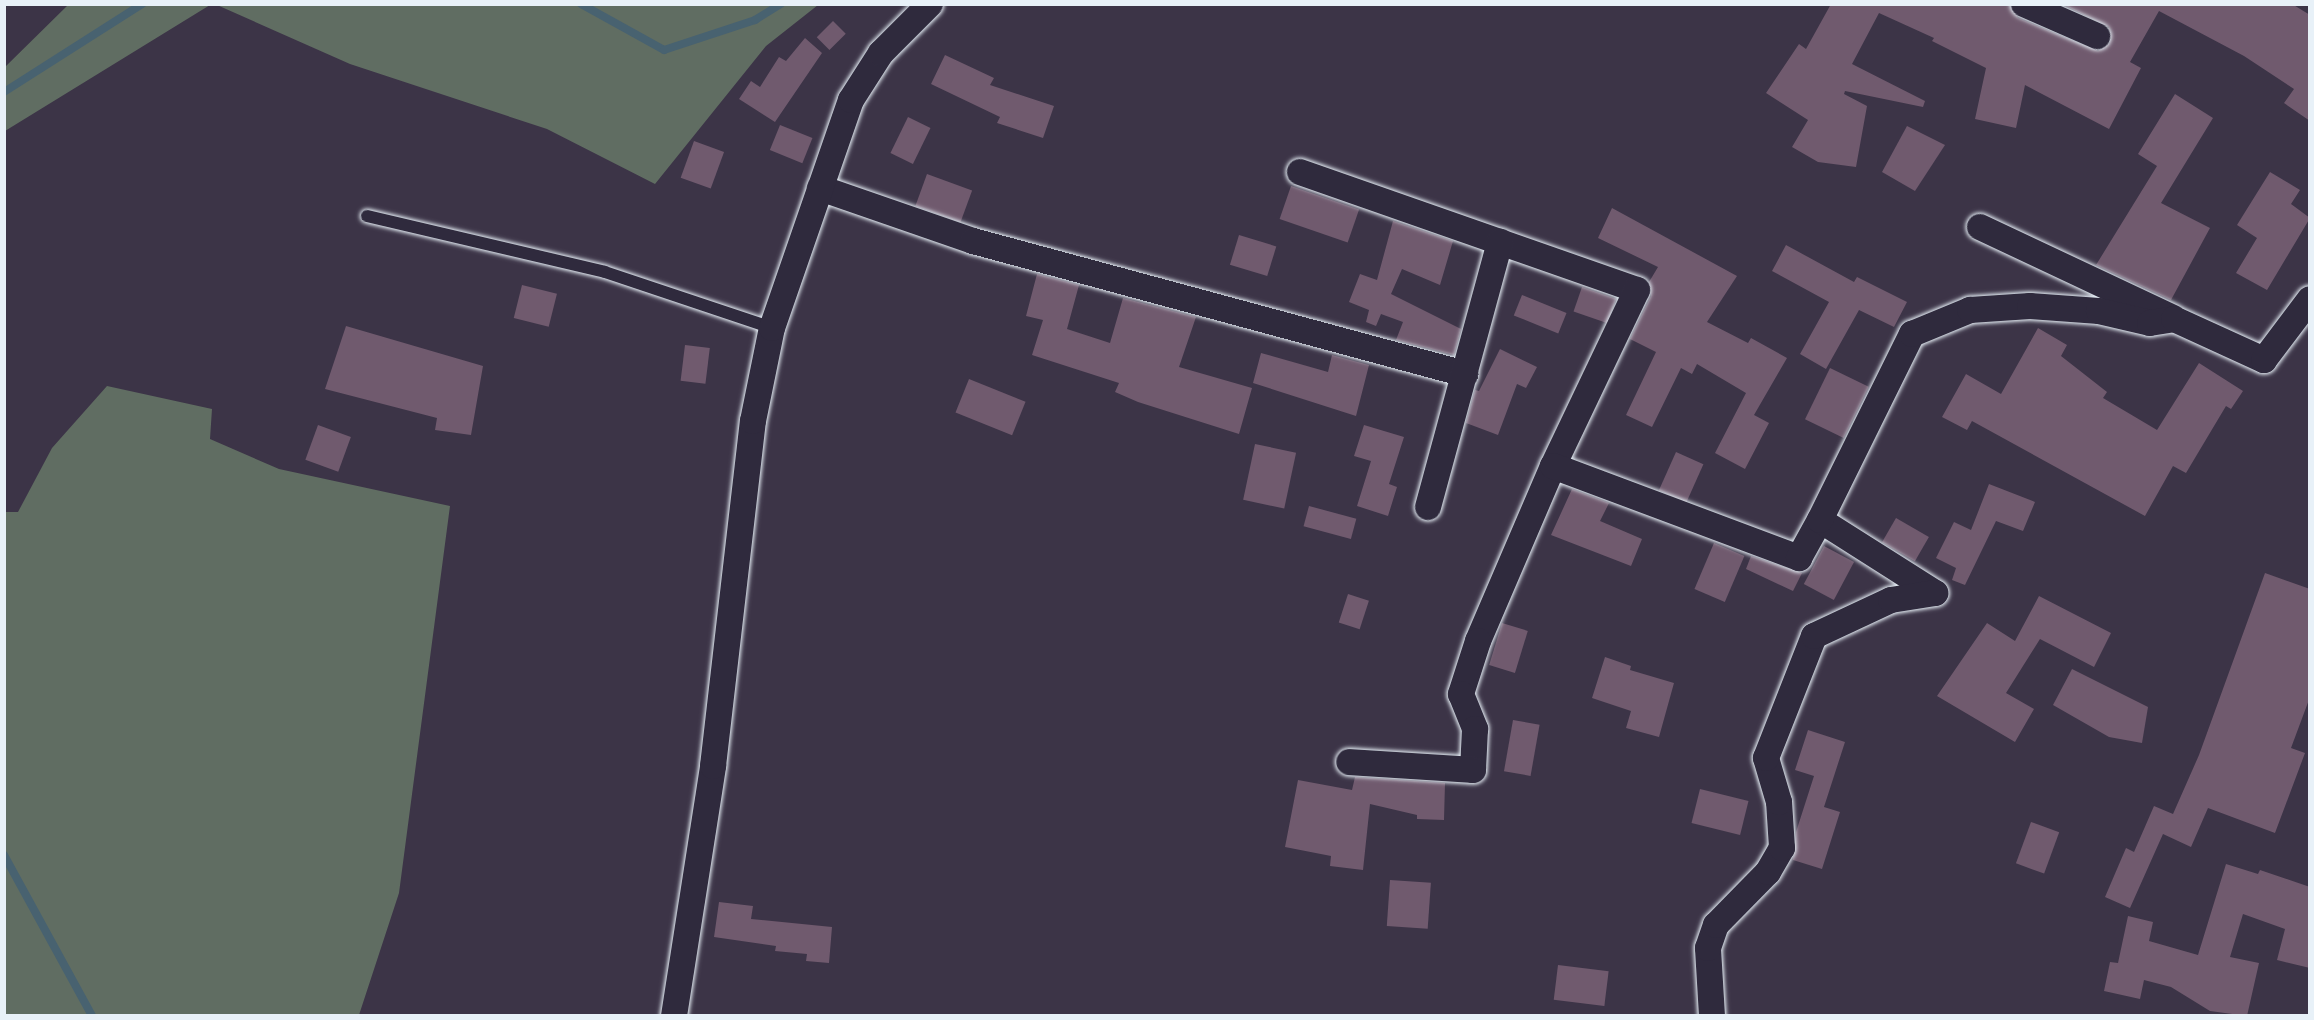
<!DOCTYPE html>
<html>
<head>
<meta charset="utf-8">
<style>
  body { margin:0 }
  #map { position:relative; width:2314px; height:1020px; overflow:hidden; background:#3c3447; font-family:Dekko,sans-serif }
  div>[style] { position:absolute }
  .green>* { inset:0; background:#606d62 }
  .stream>* { height:8px; margin:-4px; padding:0 4px; transform-origin:4px; border-radius:4px; background:#486270 }
  .building>* { inset:0; background:#705a6e; transform-origin:0 0 }
  .roads { filter:drop-shadow(0 0 2px #e8f1f8) drop-shadow(0 0 2px #e8f1f8) }
  .service>* { height:12px; margin:-6px; padding:0 6px; transform-origin:6px; border-radius:6px; background:#2f2a3d }
  .minor>* { height:26px; margin:-13px; padding:0 13px; transform-origin:13px; border-radius:13px; background:#2f2a3d }
  span { translate:-50% -50%; white-space:nowrap; text-align:center; line-height:1.15; -webkit-text-stroke:4.5px #2f2a3d; paint-order:stroke }
  .frame { position:absolute; inset:0; border:6px solid #e8f1f8; pointer-events:none }
</style>
</head>
<body>
<div id="map">
  <div class="green">
    <div style="clip-path:polygon(68px 5px,68px 4px,210px 5px,5px 131px,5px 67px)"></div>
    <div style="clip-path:polygon(217px 5px,818px 4px,818px 5px,766px 46px,655px 184px,547px 129px,350px 64px)"></div>
    <div style="clip-path:polygon(107px 386px,212px 409px,210px 439px,279px 469px,450px 506px,399px 893px,359px 1015px,5px 1015px,5px 512px,18px 512px,52px 448px)"></div>
  </div>
  <div class="stream">
    <div style="left:581px;top:4px;width:95px;rotate:29deg"></div>
    <div style="left:664px;top:50px;width:96px;rotate:-18.2deg"></div>
    <div style="left:755px;top:20px;width:31px;rotate:-32deg"></div>
    <div style="left:4px;top:92px;width:164px;rotate:-32.5deg"></div>
    <div style="left:4px;top:855px;width:183px;rotate:61.3deg"></div>
  </div>
  <div class="building">
    <div style="clip-path:polygon(1831px 4px,2009px 4px,2018px 18px,2098px 51px,2110px 43px,2109px 27px,2062px 4px,2292px 4px,2310px 15px,2310px 121px,2284px 103px,2294px 89px,2244px 56px,2159px 11px,2130px 62px,2141px 68px,2109px 129px,2025px 85px,2016px 128px,1975px 119px,1986px 68px,1932px 41px,1934px 38px,1879px 13px,1852px 64px,1925px 101px,1923px 107px,1845px 91px,1844px 94px,1867px 106px,1856px 167px,1818px 162px,1792px 147px,1808px 120px,1766px 93px,1799px 44px,1806px 49px)"></div>
    <div style="left:833px;top:21px;width:18px;height:23px;rotate:45deg"></div>
    <div style="clip-path:polygon(805px 38px,822px 53px,775px 122px,739px 99px,751px 81px,760px 87px,779px 57px,786px 61px)"></div>
    <div style="clip-path:polygon(945px 55px,994px 78px,990px 85px,1054px 106px,1043px 138px,997px 123px,1000px 117px,931px 84px)"></div>
    <div style="clip-path:polygon(2175px 94px,2213px 118px,2161px 203px,2210px 228px,2171px 300px,2096px 265px,2157px 166px,2138px 154px)"></div>
    <div style="left:908px;top:117px;width:25px;height:40px;rotate:26deg"></div>
    <div style="left:780px;top:125px;width:35px;height:27px;rotate:22deg"></div>
    <div style="clip-path:polygon(1907px 126px,1945px 145px,1915px 191px,1882px 172px)"></div>
    <div style="left:694px;top:141px;width:32px;height:39px;rotate:20deg"></div>
    <div style="clip-path:polygon(2270px 172px,2300px 190px,2291px 204px,2310px 218px,2267px 290px,2236px 273px,2257px 238px,2237px 225px)"></div>
    <div style="left:927px;top:174px;width:48px;height:34px;rotate:20deg"></div>
    <div style="left:1291px;top:186px;width:72px;height:35px;rotate:19deg"></div>
    <div style="clip-path:polygon(1612px 208px,1737px 276px,1707px 322px,1748px 343px,1751px 338px,1787px 358px,1754px 415px,1769px 423px,1745px 469px,1715px 453px,1746px 393px,1697px 364px,1692px 374px,1681px 368px,1652px 427px,1626px 415px,1656px 352px,1630px 339px,1651px 296px,1649px 282px,1658px 267px,1598px 238px)"></div>
    <div style="clip-path:polygon(1393px 221px,1453px 241px,1440px 285px,1402px 269px,1391px 294px,1461px 329px,1454px 355px,1396px 340px,1403px 322px,1381px 314px,1376px 326px,1366px 322px,1369px 310px,1349px 302px,1360px 274px,1377px 280px)"></div>
    <div style="left:1239px;top:235px;width:39px;height:31px;rotate:17deg"></div>
    <div style="clip-path:polygon(1786px 245px,1854px 282px,1857px 277px,1907px 302px,1894px 327px,1859px 310px,1826px 369px,1800px 354px,1829px 302px,1772px 271px)"></div>
    <div style="clip-path:polygon(1037px 274px,1079px 285px,1067px 329px,1110px 343px,1123px 298px,1196px 317px,1179px 367px,1252px 388px,1239px 434px,1138px 402px,1115px 392px,1119px 383px,1032px 355px,1043px 320px,1026px 316px)"></div>
    <div style="left:522px;top:285px;width:36px;height:34px;rotate:14deg"></div>
    <div style="left:1582px;top:287px;width:36px;height:26px;rotate:19deg"></div>
    <div style="left:1522px;top:295px;width:48px;height:22px;rotate:22deg"></div>
    <div style="clip-path:polygon(346px 326px,483px 366px,471px 435px,435px 430px,437px 418px,325px 389px)"></div>
    <div style="clip-path:polygon(2038px 328px,2067px 345px,2061px 356px,2107px 392px,2103px 398px,2157px 430px,2199px 363px,2243px 391px,2231px 409px,2226px 406px,2186px 473px,2173px 466px,2145px 516px,1972px 421px,1967px 430px,1942px 417px,1966px 374px,2001px 394px)"></div>
    <div style="left:685px;top:345px;width:25px;height:36px;rotate:7deg"></div>
    <div style="clip-path:polygon(1500px 349px,1537px 367px,1526px 388px,1517px 384px,1498px 435px,1466px 423px,1475px 390px,1479px 391px)"></div>
    <div style="clip-path:polygon(1261px 353px,1328px 372px,1332px 355px,1369px 365px,1356px 416px,1253px 383px)"></div>
    <div style="left:1830px;top:368px;width:43px;height:57px;rotate:26deg"></div>
    <div style="left:969px;top:379px;width:61px;height:36px;rotate:22deg"></div>
    <div style="left:318px;top:425px;width:35px;height:37px;rotate:20deg"></div>
    <div style="clip-path:polygon(1364px 425px,1404px 437px,1389px 484px,1397px 487px,1388px 516px,1357px 506px,1371px 461px,1354px 456px)"></div>
    <div style="left:1255px;top:444px;width:42px;height:57px;rotate:12deg"></div>
    <div style="left:1676px;top:452px;width:30px;height:42px;rotate:24deg"></div>
    <div style="clip-path:polygon(1989px 484px,2035px 502px,2023px 531px,1996px 521px,1965px 585px,1952px 580px,1956px 568px,1936px 558px,1954px 522px,1971px 530px)"></div>
    <div style="clip-path:polygon(1572px 489px,1609px 503px,1600px 521px,1642px 539px,1631px 566px,1551px 535px)"></div>
    <div style="left:1309px;top:506px;width:49px;height:21px;rotate:15deg"></div>
    <div style="left:1896px;top:518px;width:38px;height:28px;rotate:30deg"></div>
    <div style="left:1714px;top:543px;width:33px;height:50px;rotate:23deg"></div>
    <div style="left:1824px;top:546px;width:34px;height:43px;rotate:28deg"></div>
    <div style="clip-path:polygon(1751px 556px,1802px 573px,1793px 591px,1746px 569px)"></div>
    <div style="clip-path:polygon(2265px 573px,2310px 589px,2310px 697px,2291px 748px,2305px 753px,2275px 833px,2208px 808px,2191px 847px,2163px 834px,2130px 908px,2105px 897px,2126px 848px,2134px 852px,2154px 806px,2173px 814px,2199px 755px)"></div>
    <div style="left:1348px;top:594px;width:22px;height:30px;rotate:18deg"></div>
    <div style="clip-path:polygon(2039px 596px,2111px 633px,2094px 667px,2040px 639px,2006px 693px,2034px 709px,2015px 742px,1937px 696px,1987px 623px,2015px 641px)"></div>
    <div style="left:1502px;top:623px;width:27px;height:44px;rotate:17deg"></div>
    <div style="clip-path:polygon(1605px 657px,1631px 666px,1630px 670px,1674px 683px,1659px 737px,1626px 728px,1631px 711px,1592px 698px)"></div>
    <div style="clip-path:polygon(2072px 669px,2148px 707px,2142px 743px,2109px 737px,2053px 705px)"></div>
    <div style="left:1513px;top:720px;width:27px;height:52px;rotate:10deg"></div>
    <div style="clip-path:polygon(1808px 730px,1845px 742px,1824px 807px,1840px 812px,1822px 869px,1793px 860px,1796px 832px,1814px 776px,1795px 770px)"></div>
    <div style="clip-path:polygon(1355px 777px,1445px 783px,1444px 820px,1417px 819px,1417px 815px,1370px 804px,1363px 870px,1330px 866px,1331px 856px,1285px 847px,1298px 780px,1352px 790px)"></div>
    <div style="left:1700px;top:789px;width:50px;height:35px;rotate:14deg"></div>
    <div style="left:2031px;top:822px;width:30px;height:44px;rotate:20deg"></div>
    <div style="clip-path:polygon(2226px 864px,2258px 874px,2260px 870px,2310px 887px,2310px 968px,2277px 960px,2285px 929px,2243px 914px,2230px 957px,2259px 963px,2247px 1016px,2210px 1011px,2171px 987px,2144px 980px,2140px 999px,2104px 991px,2110px 962px,2118px 963px,2128px 916px,2153px 922px,2149px 941px,2198px 955px)"></div>
    <div style="left:1390px;top:880px;width:41px;height:46px;rotate:4deg"></div>
    <div style="clip-path:polygon(719px 902px,753px 906px,751px 919px,832px 927px,829px 963px,806px 961px,807px 954px,775px 951px,776px 946px,714px 937px)"></div>
    <div style="left:1558px;top:965px;width:51px;height:35px;rotate:7deg"></div>
  </div>
  <div class="roads">
    <div class="service">
      <div style="left:367px;top:216px;width:244px;rotate:13.2deg"></div>
      <div style="left:605px;top:272px;width:176px;rotate:18.5deg"></div>
    </div>
    <div class="minor">
      <div style="left:2024px;top:4px;width:80px;rotate:23.7deg"></div>
      <div style="left:1300px;top:172px;width:357px;rotate:19.3deg"></div>
      <div style="left:1637px;top:290px;width:195px;rotate:115.5deg"></div>
      <div style="left:1553px;top:466px;width:190px;rotate:113.2deg"></div>
      <div style="left:1478px;top:641px;width:56px;rotate:107.8deg"></div>
      <div style="left:1461px;top:694px;width:38px;rotate:68deg"></div>
      <div style="left:1475px;top:729px;width:41px;rotate:92.8deg"></div>
      <div style="left:1473px;top:770px;width:124px;rotate:-176.3deg"></div>
      <div style="left:820px;top:188px;width:162px;rotate:19.1deg"></div>
      <div style="left:973px;top:241px;width:510px;rotate:15.13deg"></div>
      <div style="left:1980px;top:227px;width:213px;rotate:25.2deg"></div>
      <div style="left:1553px;top:466px;width:263px;rotate:20.5deg"></div>
      <div style="left:1799px;top:558px;width:43px;rotate:-61.1deg"></div>
      <div style="left:1428px;top:507px;width:275px;rotate:-74.8deg"></div>
      <div style="left:1935px;top:593px;width:136px;rotate:-147.6deg"></div>
      <div style="left:1820px;top:520px;width:208px;rotate:-63.7deg"></div>
      <div style="left:1912px;top:334px;width:63px;rotate:-22.5deg"></div>
      <div style="left:1970px;top:310px;width:60px;rotate:-3.8deg"></div>
      <div style="left:2030px;top:306px;width:69px;rotate:4.1deg"></div>
      <div style="left:2099px;top:311px;width:52px;rotate:13.2deg"></div>
      <div style="left:2150px;top:323px;width:24px;rotate:-9deg"></div>
      <div style="left:2174px;top:319px;width:99px;rotate:24.5deg"></div>
      <div style="left:2264px;top:360px;width:76px;rotate:-53deg"></div>
      <div style="left:674px;top:1016px;width:253px;rotate:-81.1deg"></div>
      <div style="left:713px;top:766px;width:347px;rotate:-83.4deg"></div>
      <div style="left:753px;top:421px;width:95px;rotate:-78.5deg"></div>
      <div style="left:772px;top:328px;width:241px;rotate:-70.9deg"></div>
      <div style="left:851px;top:100px;width:56px;rotate:-57.4deg"></div>
      <div style="left:881px;top:53px;width:69px;rotate:-45deg"></div>
      <div style="left:1712px;top:1016px;width:68px;rotate:-93.4deg"></div>
      <div style="left:1708px;top:948px;width:24px;rotate:-71deg"></div>
      <div style="left:1716px;top:925px;width:74px;rotate:-45.5deg"></div>
      <div style="left:1768px;top:872px;width:28px;rotate:-60deg"></div>
      <div style="left:1782px;top:848px;width:46px;rotate:-93.7deg"></div>
      <div style="left:1779px;top:802px;width:46px;rotate:-106.5deg"></div>
      <div style="left:1766px;top:758px;width:131px;rotate:-68.5deg"></div>
      <div style="left:1814px;top:636px;width:85px;rotate:-25.1deg"></div>
      <div style="left:1891px;top:600px;width:45px;rotate:-9deg"></div>
    </div>
  </div>
  <div class="frame"></div>
</div>
</body>
</html>
